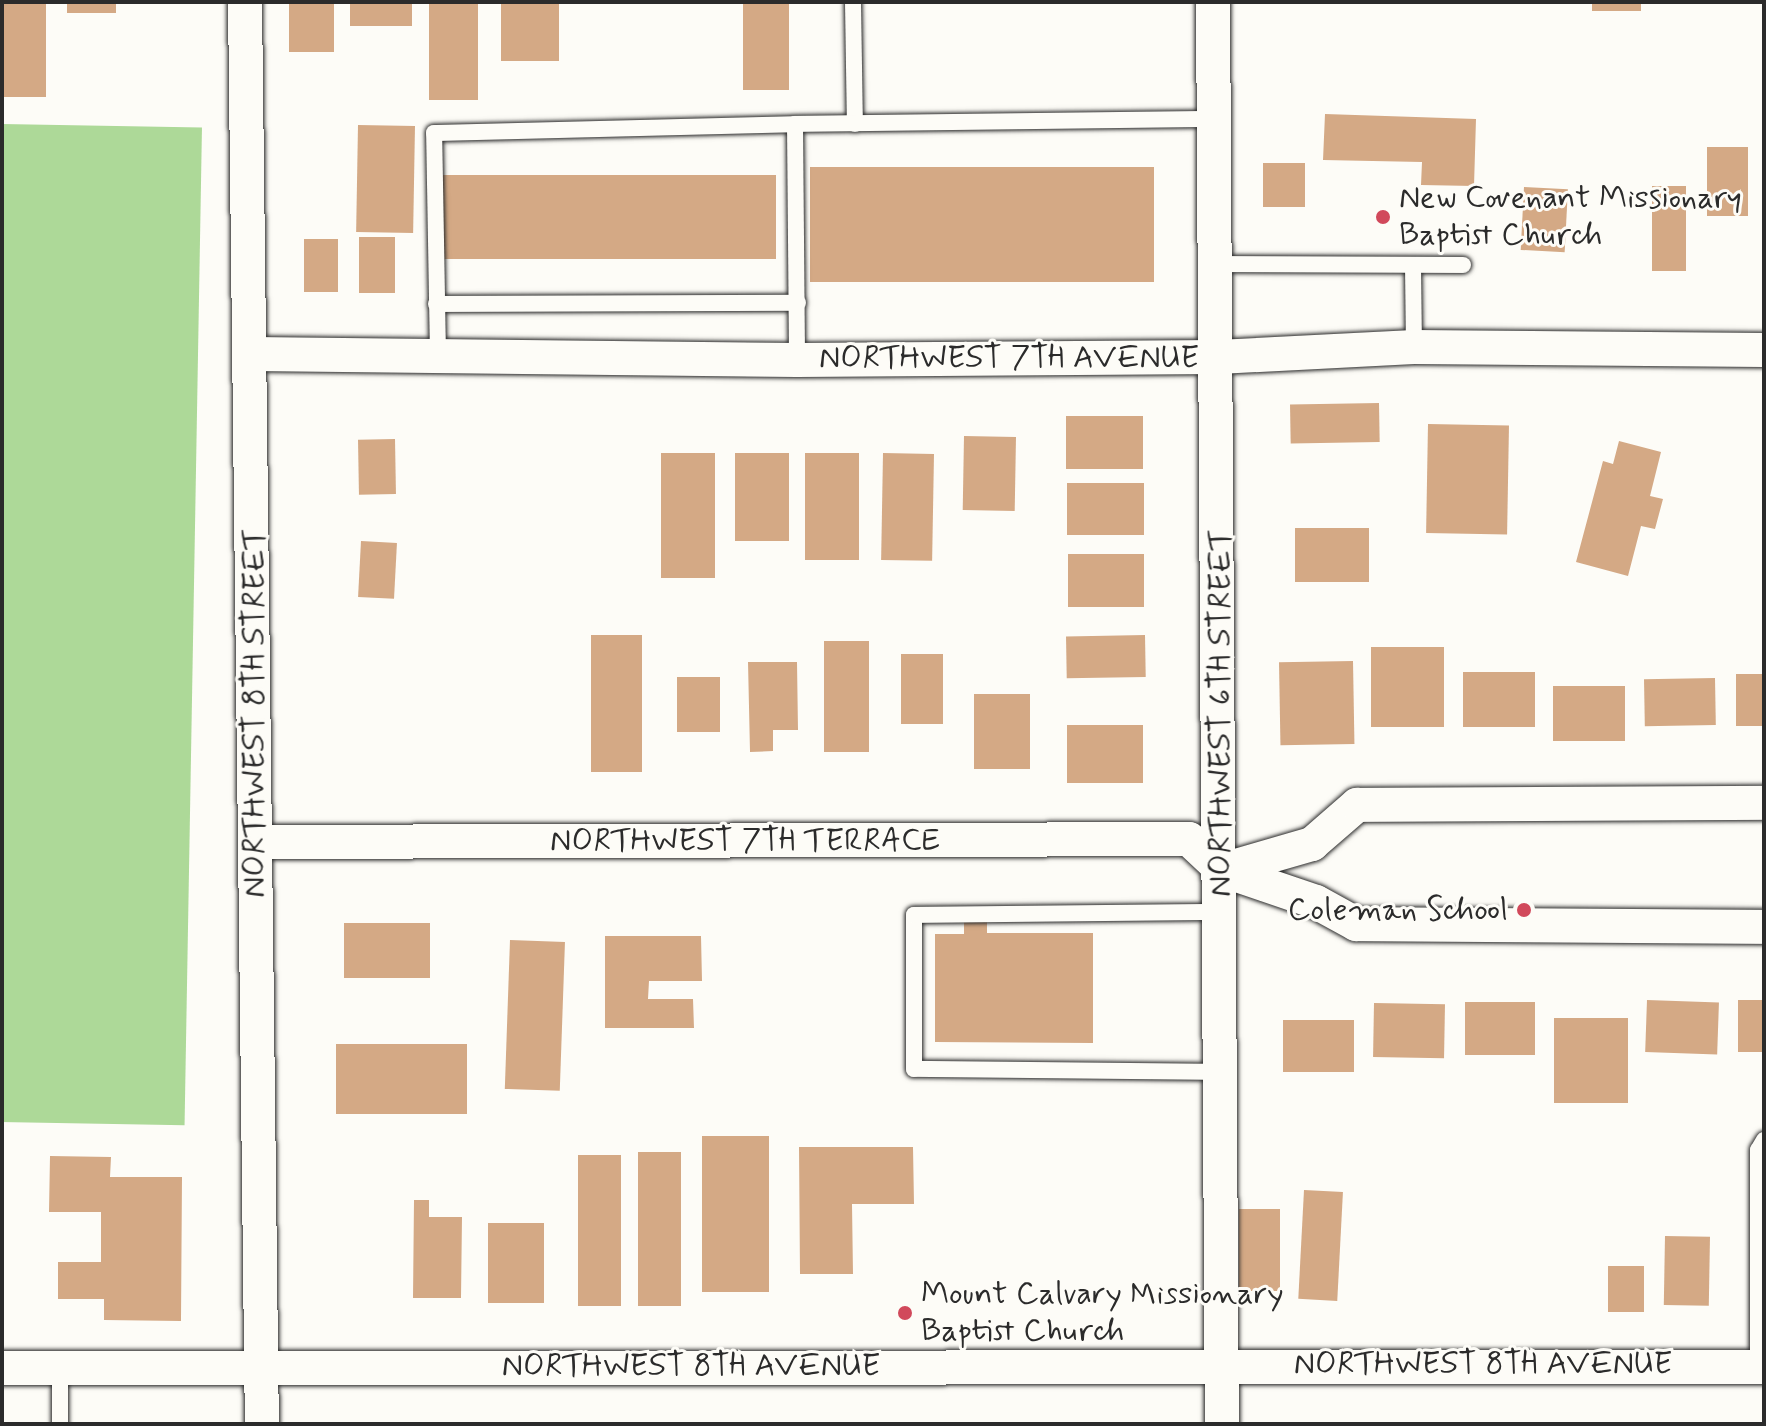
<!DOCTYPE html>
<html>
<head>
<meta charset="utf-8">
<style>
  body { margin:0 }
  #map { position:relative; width:1766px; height:1426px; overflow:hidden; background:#fdfcf7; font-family:Mynerve,sans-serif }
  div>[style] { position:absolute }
  .green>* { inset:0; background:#add998; transform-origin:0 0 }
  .building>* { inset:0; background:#d4a985; transform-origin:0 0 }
  .roads { filter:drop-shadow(0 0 2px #2b2b2b) drop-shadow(0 0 2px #2b2b2b) }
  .service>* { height:16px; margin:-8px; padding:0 8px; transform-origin:8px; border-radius:8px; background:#fdfcf7 }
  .minor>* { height:34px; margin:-17px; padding:0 17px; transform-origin:17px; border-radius:17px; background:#fdfcf7 }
  .dots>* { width:22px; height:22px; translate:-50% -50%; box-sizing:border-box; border:4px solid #fdfcf7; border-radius:50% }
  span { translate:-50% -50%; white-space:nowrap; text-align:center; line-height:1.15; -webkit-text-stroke:6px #fdfcf7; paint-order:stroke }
  .poi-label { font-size:32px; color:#2b2b2b }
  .left { translate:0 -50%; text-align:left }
  .right { translate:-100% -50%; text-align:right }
  .street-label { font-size:32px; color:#2b2b2b }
  .frame { position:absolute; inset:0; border:4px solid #2b2b2b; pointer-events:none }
</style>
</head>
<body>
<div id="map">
  <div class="green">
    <div style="left:2px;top:124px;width:200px;height:998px;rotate:1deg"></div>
  </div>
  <div class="building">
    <div style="left:2px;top:2px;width:44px;height:95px"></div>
    <div style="left:67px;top:2px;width:49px;height:11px"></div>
    <div style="left:289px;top:2px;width:45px;height:50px"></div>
    <div style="left:350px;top:2px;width:62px;height:24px"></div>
    <div style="left:429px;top:2px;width:49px;height:98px"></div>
    <div style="left:501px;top:2px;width:58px;height:59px"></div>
    <div style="left:743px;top:2px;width:46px;height:88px"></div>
    <div style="left:1592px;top:2px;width:49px;height:9px"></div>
    <div style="clip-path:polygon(1325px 114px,1476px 119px,1474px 186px,1421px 185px,1422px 162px,1323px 160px)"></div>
    <div style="left:358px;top:125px;width:57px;height:107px;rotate:1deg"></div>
    <div style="left:1707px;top:147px;width:41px;height:69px"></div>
    <div style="left:1305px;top:163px;width:44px;height:42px;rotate:90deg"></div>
    <div style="left:810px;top:167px;width:344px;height:115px"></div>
    <div style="left:776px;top:175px;width:84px;height:334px;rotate:90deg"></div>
    <div style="left:1652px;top:186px;width:34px;height:85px"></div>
    <div style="left:1524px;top:187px;width:44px;height:63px;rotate:3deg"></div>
    <div style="left:359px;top:237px;width:36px;height:56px"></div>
    <div style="left:304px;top:239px;width:34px;height:53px"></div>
    <div style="left:1379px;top:403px;width:39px;height:89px;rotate:89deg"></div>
    <div style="left:1066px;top:416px;width:77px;height:53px"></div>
    <div style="left:1428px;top:424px;width:81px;height:109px;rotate:1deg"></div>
    <div style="left:964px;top:436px;width:52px;height:74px;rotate:1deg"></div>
    <div style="left:395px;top:439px;width:55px;height:37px;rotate:89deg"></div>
    <div style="clip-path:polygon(1619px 441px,1661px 452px,1650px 496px,1663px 499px,1655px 529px,1641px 526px,1628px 576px,1576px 562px,1603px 461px,1613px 464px)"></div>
    <div style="left:661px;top:453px;width:54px;height:125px"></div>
    <div style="left:735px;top:453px;width:54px;height:88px"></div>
    <div style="left:805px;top:453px;width:54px;height:107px"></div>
    <div style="left:883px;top:453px;width:51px;height:107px;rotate:1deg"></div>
    <div style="left:1067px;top:483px;width:77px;height:52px"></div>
    <div style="left:1295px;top:528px;width:74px;height:54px"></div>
    <div style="left:361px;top:541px;width:36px;height:56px;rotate:3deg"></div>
    <div style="left:1068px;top:554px;width:76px;height:53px"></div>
    <div style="left:642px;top:635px;width:137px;height:51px;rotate:90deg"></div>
    <div style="left:1145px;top:635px;width:42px;height:79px;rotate:89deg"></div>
    <div style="left:824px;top:641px;width:45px;height:111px"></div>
    <div style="left:1371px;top:647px;width:73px;height:80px"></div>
    <div style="left:901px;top:654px;width:42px;height:70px"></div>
    <div style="left:1353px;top:661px;width:83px;height:74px;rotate:89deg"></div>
    <div style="clip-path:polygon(748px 662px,797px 662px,798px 730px,773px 730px,773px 751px,750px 752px)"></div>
    <div style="left:1535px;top:672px;width:55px;height:72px;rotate:90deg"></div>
    <div style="left:1736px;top:674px;width:28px;height:52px"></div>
    <div style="left:677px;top:677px;width:43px;height:55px"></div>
    <div style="left:1715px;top:678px;width:47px;height:71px;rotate:89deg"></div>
    <div style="left:1625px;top:686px;width:55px;height:72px;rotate:90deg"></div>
    <div style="left:974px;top:694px;width:56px;height:75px"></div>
    <div style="left:1143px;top:725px;width:58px;height:76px;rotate:90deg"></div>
    <div style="clip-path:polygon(964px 921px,987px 922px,987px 933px,1093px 933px,1093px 1043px,935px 1042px,935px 934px,964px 934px)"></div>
    <div style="left:344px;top:923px;width:86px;height:55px"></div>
    <div style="clip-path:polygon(605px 936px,701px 936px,702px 981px,649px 981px,648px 999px,693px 999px,694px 1028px,605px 1028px)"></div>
    <div style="left:510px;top:940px;width:55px;height:149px;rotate:2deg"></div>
    <div style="left:1647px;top:1000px;width:72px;height:52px;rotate:2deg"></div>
    <div style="left:1738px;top:1000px;width:26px;height:52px"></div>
    <div style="left:1465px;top:1002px;width:70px;height:53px"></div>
    <div style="left:1374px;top:1003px;width:71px;height:54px;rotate:1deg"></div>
    <div style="left:1554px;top:1018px;width:74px;height:85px"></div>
    <div style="left:1354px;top:1020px;width:52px;height:71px;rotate:90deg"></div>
    <div style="left:467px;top:1044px;width:70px;height:131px;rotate:90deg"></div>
    <div style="left:702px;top:1136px;width:67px;height:156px"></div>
    <div style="clip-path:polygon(799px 1147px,913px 1147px,914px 1204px,852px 1204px,853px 1274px,800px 1274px)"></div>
    <div style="left:638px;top:1152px;width:43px;height:154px"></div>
    <div style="left:578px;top:1155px;width:43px;height:151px"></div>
    <div style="clip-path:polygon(50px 1156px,111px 1157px,110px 1177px,182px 1177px,181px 1321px,104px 1320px,104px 1299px,58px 1299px,58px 1262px,101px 1262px,101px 1212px,49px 1212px)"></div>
    <div style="left:1304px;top:1190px;width:39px;height:109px;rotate:3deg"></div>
    <div style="clip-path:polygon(414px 1200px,429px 1200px,429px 1217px,462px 1217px,461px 1298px,413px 1298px)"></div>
    <div style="left:1239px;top:1209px;width:41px;height:82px"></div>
    <div style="left:488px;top:1223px;width:56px;height:80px"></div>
    <div style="left:1665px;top:1236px;width:45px;height:69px;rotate:1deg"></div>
    <div style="left:1608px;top:1266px;width:36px;height:46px"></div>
  </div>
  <div class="roads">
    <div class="service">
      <div style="left:853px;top:2px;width:122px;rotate:89.1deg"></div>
      <div style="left:795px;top:124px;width:420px;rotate:-0.7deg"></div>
      <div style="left:1217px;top:264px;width:246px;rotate:0.2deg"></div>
      <div style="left:1413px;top:266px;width:81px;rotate:89.3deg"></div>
      <div style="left:436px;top:304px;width:362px;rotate:-0.2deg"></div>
      <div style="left:438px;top:355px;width:222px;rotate:-91deg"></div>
      <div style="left:434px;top:133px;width:361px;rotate:-1.4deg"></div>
      <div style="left:795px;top:124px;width:236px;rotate:89.5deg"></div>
      <div style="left:1222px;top:1072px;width:308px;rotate:-179.4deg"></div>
      <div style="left:914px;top:1069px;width:154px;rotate:-90deg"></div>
      <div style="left:914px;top:915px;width:308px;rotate:-0.6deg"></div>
      <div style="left:1758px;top:1367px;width:217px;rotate:-90deg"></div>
      <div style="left:1758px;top:1150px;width:12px;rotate:-59deg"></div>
      <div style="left:60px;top:1368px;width:56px;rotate:90deg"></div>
    </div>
    <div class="minor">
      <div style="left:245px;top:2px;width:1422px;rotate:89.32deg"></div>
      <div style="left:1213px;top:2px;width:1422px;rotate:89.64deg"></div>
      <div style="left:253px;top:354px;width:544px;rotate:0.63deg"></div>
      <div style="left:797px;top:360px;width:421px;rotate:-0.4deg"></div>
      <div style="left:1218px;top:357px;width:196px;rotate:-2.9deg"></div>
      <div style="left:1414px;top:347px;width:350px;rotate:0.5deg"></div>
      <div style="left:256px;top:842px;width:933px;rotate:-0.18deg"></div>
      <div style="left:1189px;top:839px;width:45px;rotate:43.2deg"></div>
      <div style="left:1222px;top:870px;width:99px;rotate:18.8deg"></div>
      <div style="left:1316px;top:902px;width:46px;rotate:28.8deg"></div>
      <div style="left:1356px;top:924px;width:408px;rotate:0.4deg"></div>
      <div style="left:1222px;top:870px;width:94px;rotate:-16.1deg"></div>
      <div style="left:1312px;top:844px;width:60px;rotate:-40.9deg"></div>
      <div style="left:1357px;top:805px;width:407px;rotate:-0.3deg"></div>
      <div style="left:2px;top:1368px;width:1762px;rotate:-0.03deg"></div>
    </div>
  </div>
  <div class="dots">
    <div style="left:1383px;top:217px;background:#d1495b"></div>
    <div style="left:1524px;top:910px;background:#d1495b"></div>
    <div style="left:905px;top:1313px;background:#d1495b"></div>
  </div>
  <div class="poi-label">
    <span class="left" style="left:1399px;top:217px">New Covenant Missionary<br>Baptist Church</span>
    <span class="right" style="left:1508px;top:910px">Coleman School</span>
    <span class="left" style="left:921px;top:1313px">Mount Calvary Missionary<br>Baptist Church</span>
  </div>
  <div class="street-label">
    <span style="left:1009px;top:358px">NORTHWEST 7TH AVENUE</span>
    <span style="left:255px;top:713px;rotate:-90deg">NORTHWEST 8TH STREET</span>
    <span style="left:1221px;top:713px;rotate:-90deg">NORTHWEST 6TH STREET</span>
    <span style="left:745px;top:841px">NORTHWEST 7TH TERRACE</span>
    <span style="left:1483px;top:1364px">NORTHWEST 8TH AVENUE</span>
    <span style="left:691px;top:1366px">NORTHWEST 8TH AVENUE</span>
  </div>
  <div class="frame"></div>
</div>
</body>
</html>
